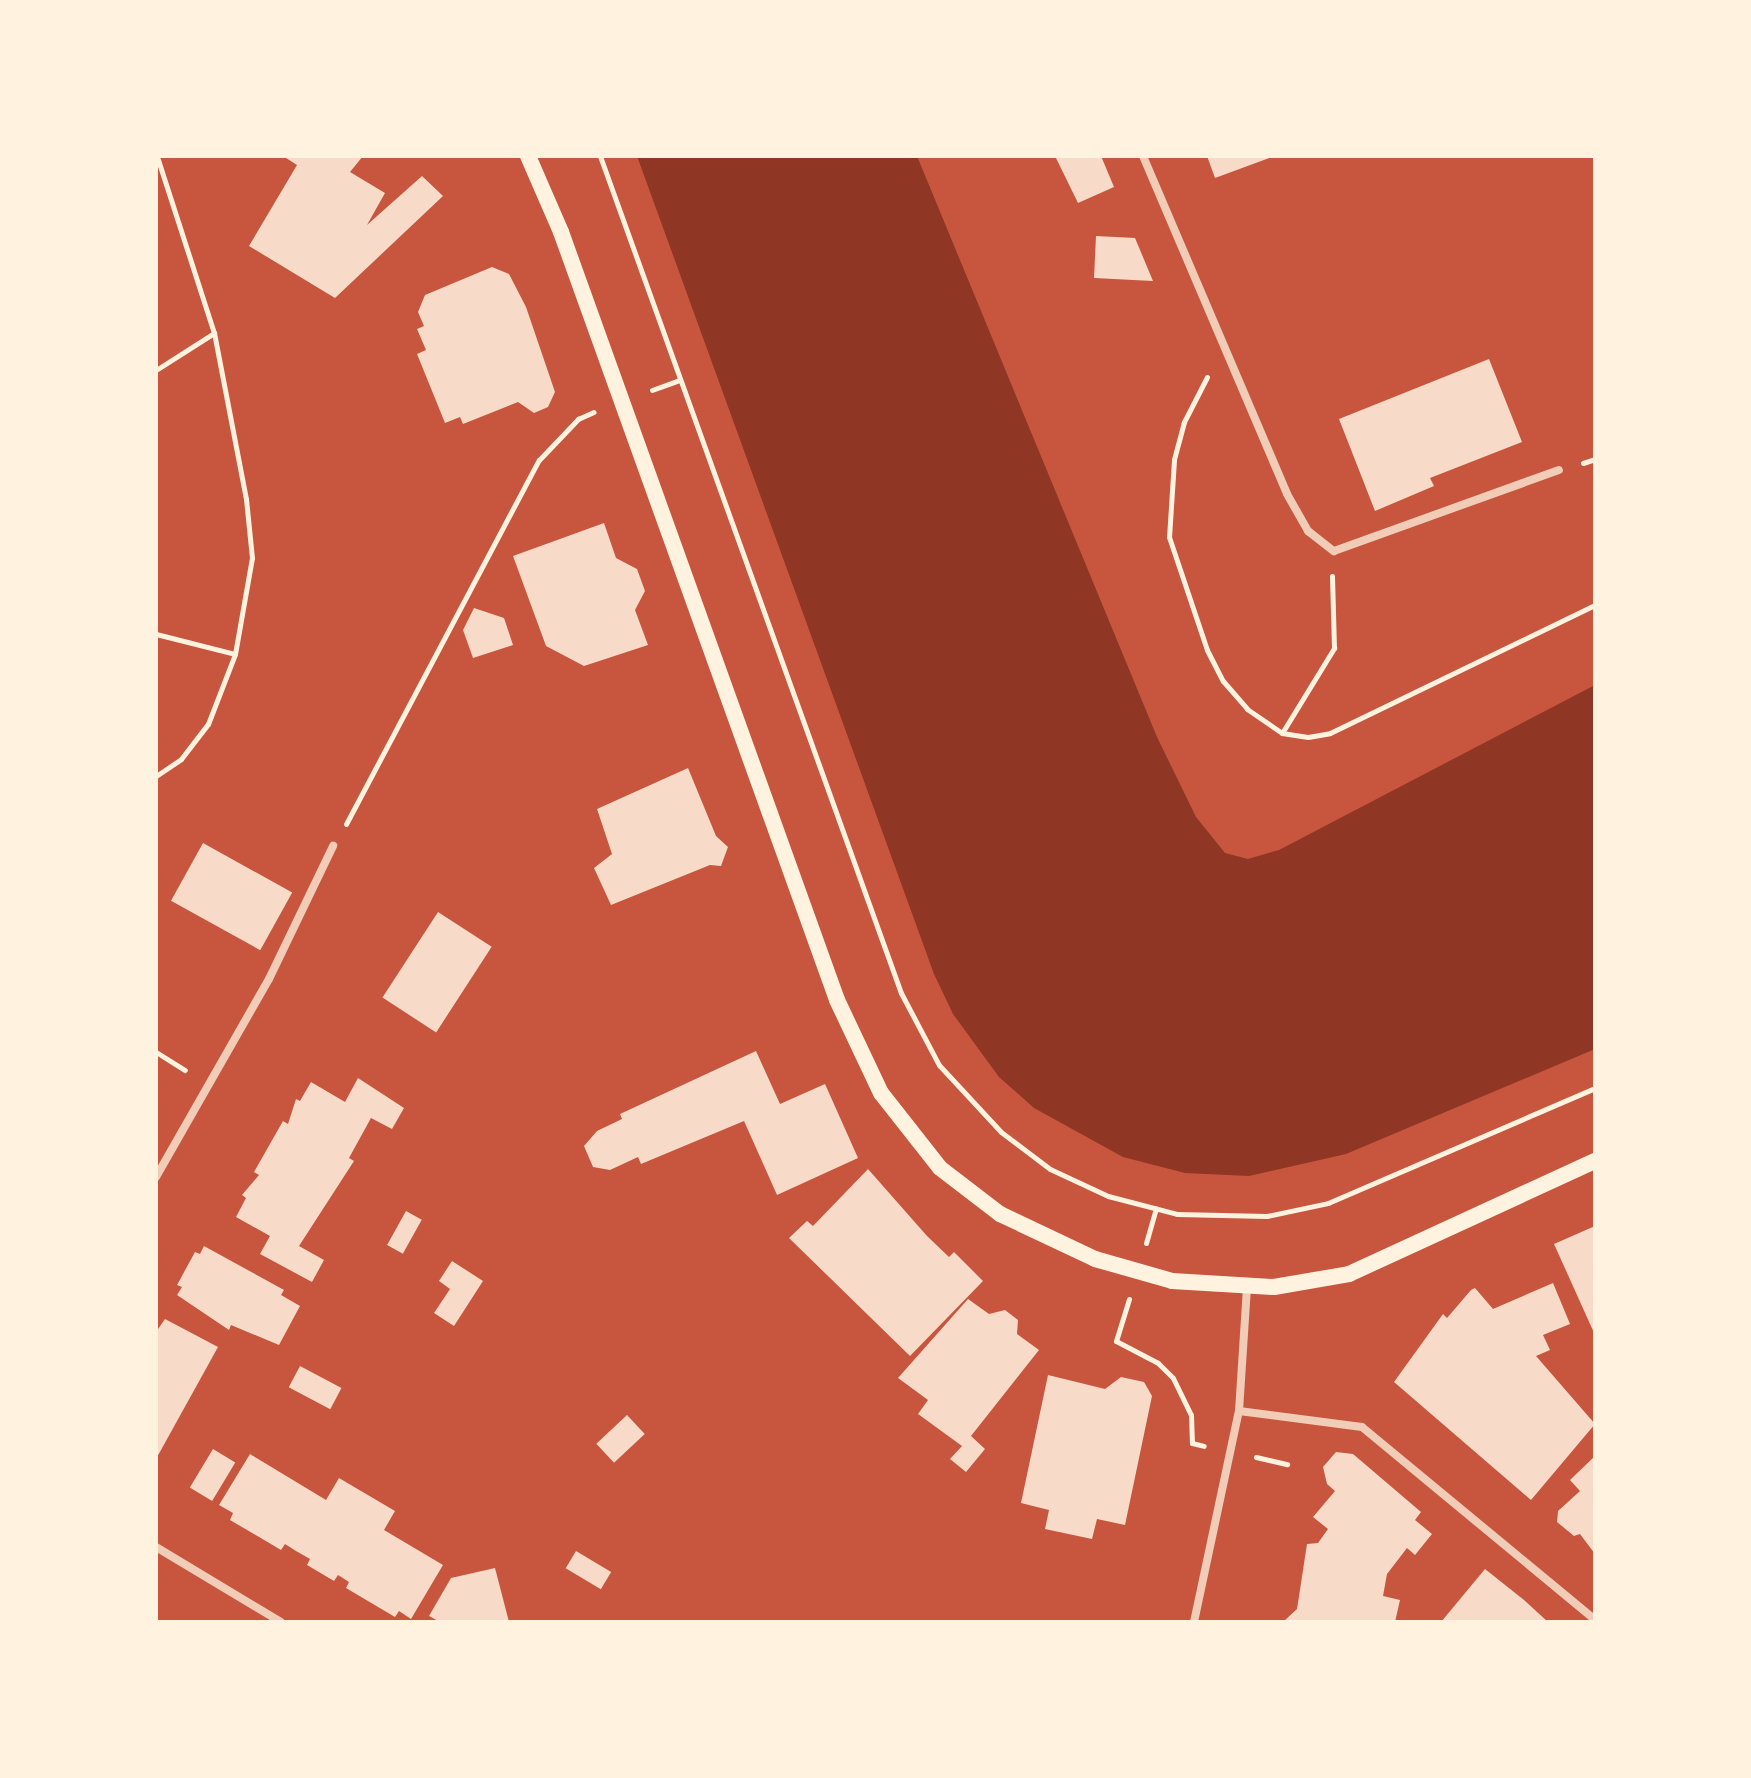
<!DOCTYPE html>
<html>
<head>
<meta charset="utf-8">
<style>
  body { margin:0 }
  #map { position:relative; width:1751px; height:1778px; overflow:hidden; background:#c8553d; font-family:Commissioner,sans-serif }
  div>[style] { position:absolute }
  .water>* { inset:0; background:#8f3625 }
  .building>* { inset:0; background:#f7dbc8; transform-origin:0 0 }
  .path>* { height:5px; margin:-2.5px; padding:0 2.5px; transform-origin:2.5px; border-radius:2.5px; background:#fff3e0 }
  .minor>* { height:8px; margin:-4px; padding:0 4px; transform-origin:4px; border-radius:4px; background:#f1ccb7 }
  .secondary>* { height:16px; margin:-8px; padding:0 8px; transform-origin:8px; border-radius:8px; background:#fff3e0 }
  span { translate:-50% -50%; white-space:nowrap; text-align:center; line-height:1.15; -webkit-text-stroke:8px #fff3e0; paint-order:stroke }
  .frame { position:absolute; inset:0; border:158px solid #fff3e0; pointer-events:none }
</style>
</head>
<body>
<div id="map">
  <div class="water">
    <div style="clip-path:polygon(637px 156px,917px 156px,1157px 737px,1196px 817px,1225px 853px,1248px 859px,1279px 850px,1595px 685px,1595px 1049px,1346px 1154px,1249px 1176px,1185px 1173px,1123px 1157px,1034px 1108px,999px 1077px,953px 1014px,934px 974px)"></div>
  </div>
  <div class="building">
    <div style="clip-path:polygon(283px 156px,363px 156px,350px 172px,385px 193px,367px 225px,422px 176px,443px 196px,335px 298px,249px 246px,297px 165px)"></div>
    <div style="clip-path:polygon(1055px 156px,1101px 156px,1114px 187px,1078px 203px)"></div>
    <div style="clip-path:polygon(1207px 156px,1275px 156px,1215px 178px)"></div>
    <div style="clip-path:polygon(1096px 236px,1135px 238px,1153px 281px,1094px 278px)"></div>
    <div style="clip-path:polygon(492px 267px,509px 274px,526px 307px,555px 392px,548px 407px,534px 413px,518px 402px,463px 424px,460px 417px,445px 423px,417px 354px,426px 350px,417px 329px,424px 326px,418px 312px,425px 295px)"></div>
    <div style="clip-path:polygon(1489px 359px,1522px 442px,1430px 478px,1434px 486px,1375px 511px,1339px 419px)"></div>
    <div style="clip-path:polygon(604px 523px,616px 558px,637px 569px,645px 591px,635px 610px,648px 645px,584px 666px,546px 646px,513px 556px)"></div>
    <div style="clip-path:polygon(474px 608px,504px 618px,513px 645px,473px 658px,463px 630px)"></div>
    <div style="clip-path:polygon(688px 768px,716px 836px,728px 847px,721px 866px,710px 865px,611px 905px,594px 868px,612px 854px,597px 809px)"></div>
    <div style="left:203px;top:843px;width:102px;height:66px;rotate:29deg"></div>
    <div style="left:438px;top:912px;width:64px;height:102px;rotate:33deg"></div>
    <div style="clip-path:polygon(756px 1051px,780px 1104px,825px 1084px,858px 1158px,777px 1195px,744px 1121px,641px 1164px,638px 1157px,610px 1170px,593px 1167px,584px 1146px,597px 1131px,622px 1119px,620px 1114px)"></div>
    <div style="clip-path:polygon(358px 1078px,404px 1108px,392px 1129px,371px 1118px,349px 1158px,354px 1161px,299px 1246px,324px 1260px,312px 1282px,260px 1254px,270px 1236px,236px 1217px,246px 1198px,242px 1195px,259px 1175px,254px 1172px,283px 1121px,288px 1124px,296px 1099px,300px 1101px,311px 1082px,345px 1102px)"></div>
    <div style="clip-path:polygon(868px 1169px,927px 1236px,949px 1257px,954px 1252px,983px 1281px,910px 1356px,789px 1238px,807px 1221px,813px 1226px)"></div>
    <div style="left:406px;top:1211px;width:18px;height:39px;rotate:29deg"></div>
    <div style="clip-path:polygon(1595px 1226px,1595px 1335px,1554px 1244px)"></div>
    <div style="clip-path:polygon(204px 1246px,284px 1290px,281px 1295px,300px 1306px,279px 1345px,231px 1325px,229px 1330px,177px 1295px,182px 1287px,177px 1285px,195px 1252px,200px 1254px)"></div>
    <div style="clip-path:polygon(452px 1261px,483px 1281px,454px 1326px,434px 1313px,450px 1289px,439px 1281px)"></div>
    <div style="clip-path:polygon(1553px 1283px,1570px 1324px,1543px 1335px,1550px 1350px,1536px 1356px,1595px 1424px,1531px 1500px,1394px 1382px,1443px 1314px,1447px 1318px,1471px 1290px,1475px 1288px,1493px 1309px)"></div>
    <div style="clip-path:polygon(968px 1299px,989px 1314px,1005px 1310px,1018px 1320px,1017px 1334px,1039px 1350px,971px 1436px,985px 1449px,966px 1472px,950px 1459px,962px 1446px,918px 1414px,928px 1400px,898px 1378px)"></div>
    <div style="clip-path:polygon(165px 1319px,218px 1347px,156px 1459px,156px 1332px)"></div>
    <div style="left:300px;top:1366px;width:47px;height:24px;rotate:28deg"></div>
    <div style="clip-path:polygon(1048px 1375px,1105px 1389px,1121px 1377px,1144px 1382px,1152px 1396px,1125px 1525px,1097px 1519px,1092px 1539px,1045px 1529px,1049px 1510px,1021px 1503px)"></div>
    <div style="left:627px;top:1415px;width:26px;height:42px;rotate:47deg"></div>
    <div style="left:213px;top:1449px;width:26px;height:45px;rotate:31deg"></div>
    <div style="clip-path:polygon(1336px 1452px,1353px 1454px,1421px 1512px,1415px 1520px,1432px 1534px,1415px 1555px,1407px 1548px,1387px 1574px,1383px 1596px,1400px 1600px,1395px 1622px,1283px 1622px,1297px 1609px,1307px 1544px,1318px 1543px,1328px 1529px,1313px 1517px,1335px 1491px,1327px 1484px,1323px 1467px)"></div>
    <div style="clip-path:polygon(250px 1454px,326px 1500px,339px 1478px,395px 1511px,384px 1530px,443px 1565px,411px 1619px,399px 1611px,395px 1617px,346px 1588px,349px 1582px,338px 1575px,334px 1581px,307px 1565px,310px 1559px,296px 1551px,285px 1544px,281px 1550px,230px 1520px,233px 1513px,219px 1505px)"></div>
    <div style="clip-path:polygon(1595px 1456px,1595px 1554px,1580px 1534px,1574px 1536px,1557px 1522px,1558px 1511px,1580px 1491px,1570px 1480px)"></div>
    <div style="left:576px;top:1551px;width:41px;height:20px;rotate:31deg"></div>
    <div style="clip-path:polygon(495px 1568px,509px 1622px,440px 1622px,429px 1616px,451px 1578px)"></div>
    <div style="clip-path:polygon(1485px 1569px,1524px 1600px,1548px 1622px,1441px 1622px)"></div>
  </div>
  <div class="path">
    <div style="left:600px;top:156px;width:889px;rotate:70.22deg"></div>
    <div style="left:901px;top:993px;width:81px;rotate:62.2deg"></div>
    <div style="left:939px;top:1065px;width:91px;rotate:47.2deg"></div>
    <div style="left:1001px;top:1132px;width:61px;rotate:37.1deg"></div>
    <div style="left:1050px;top:1169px;width:64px;rotate:25deg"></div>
    <div style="left:1108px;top:1196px;width:71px;rotate:14.6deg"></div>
    <div style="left:1177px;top:1214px;width:90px;rotate:1.3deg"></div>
    <div style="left:1267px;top:1216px;width:62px;rotate:-12deg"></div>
    <div style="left:1328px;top:1203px;width:291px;rotate:-23.3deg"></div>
    <div style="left:156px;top:370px;width:69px;rotate:-32.5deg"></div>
    <div style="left:1207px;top:377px;width:51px;rotate:117.1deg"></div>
    <div style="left:1184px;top:422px;width:39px;rotate:105deg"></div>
    <div style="left:1174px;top:460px;width:77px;rotate:93.7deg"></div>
    <div style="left:1169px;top:537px;width:119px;rotate:71.4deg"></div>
    <div style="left:1207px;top:650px;width:35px;rotate:63deg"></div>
    <div style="left:1223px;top:681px;width:37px;rotate:49deg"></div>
    <div style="left:1247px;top:709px;width:42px;rotate:34.4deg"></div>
    <div style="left:1282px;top:733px;width:26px;rotate:9deg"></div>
    <div style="left:1308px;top:737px;width:22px;rotate:-10deg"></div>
    <div style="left:1330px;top:733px;width:294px;rotate:-25.8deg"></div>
    <div style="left:652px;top:390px;width:29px;rotate:-20deg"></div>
    <div style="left:1583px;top:463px;width:13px;rotate:-18deg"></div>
    <div style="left:156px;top:634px;width:81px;rotate:14.2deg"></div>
    <div style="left:1282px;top:733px;width:100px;rotate:-58.5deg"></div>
    <div style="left:1334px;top:648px;width:72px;rotate:-91.6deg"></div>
    <div style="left:156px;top:776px;width:30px;rotate:-34deg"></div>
    <div style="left:181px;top:759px;width:44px;rotate:-52.4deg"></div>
    <div style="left:208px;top:724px;width:75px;rotate:-68.9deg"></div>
    <div style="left:235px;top:654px;width:97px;rotate:-80deg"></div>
    <div style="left:252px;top:558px;width:59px;rotate:-95.8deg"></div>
    <div style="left:246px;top:499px;width:169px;rotate:-100.9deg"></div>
    <div style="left:214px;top:333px;width:186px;rotate:-107.9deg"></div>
    <div style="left:346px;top:824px;width:412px;rotate:-62.1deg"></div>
    <div style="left:539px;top:460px;width:57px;rotate:-46.4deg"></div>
    <div style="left:578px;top:419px;width:17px;rotate:-24deg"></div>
    <div style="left:156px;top:1052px;width:34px;rotate:32deg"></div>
    <div style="left:1146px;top:1243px;width:36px;rotate:-74deg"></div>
    <div style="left:1129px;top:1299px;width:44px;rotate:107.2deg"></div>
    <div style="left:1116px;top:1341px;width:47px;rotate:27.6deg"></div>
    <div style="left:1158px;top:1363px;width:21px;rotate:45deg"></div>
    <div style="left:1173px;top:1378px;width:41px;rotate:64.1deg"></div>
    <div style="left:1191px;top:1415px;width:28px;rotate:88deg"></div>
    <div style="left:1192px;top:1443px;width:12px;rotate:14deg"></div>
    <div style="left:1256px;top:1457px;width:32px;rotate:13deg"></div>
  </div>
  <div class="minor">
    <div style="left:1143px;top:156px;width:367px;rotate:66.9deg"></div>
    <div style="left:1287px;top:494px;width:43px;rotate:60.4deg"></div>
    <div style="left:1308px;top:531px;width:33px;rotate:38deg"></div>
    <div style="left:1334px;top:551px;width:239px;rotate:-19.8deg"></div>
    <div style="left:156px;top:1177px;width:228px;rotate:-60.3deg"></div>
    <div style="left:269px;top:979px;width:148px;rotate:-64.3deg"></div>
    <div style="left:1239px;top:1411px;width:124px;rotate:7.4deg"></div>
    <div style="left:1362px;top:1427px;width:303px;rotate:39.6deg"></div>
    <div style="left:156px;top:1547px;width:146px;rotate:31deg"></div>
    <div style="left:1194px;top:1622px;width:216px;rotate:-78deg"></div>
    <div style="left:1239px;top:1411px;width:124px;rotate:-86.3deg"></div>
  </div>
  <div class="secondary">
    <div style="left:528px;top:156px;width:83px;rotate:66.5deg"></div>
    <div style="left:561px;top:232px;width:816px;rotate:70.23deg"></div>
    <div style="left:837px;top:1000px;width:103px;rotate:64.7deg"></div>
    <div style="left:881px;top:1093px;width:95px;rotate:51.8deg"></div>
    <div style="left:940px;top:1168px;width:76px;rotate:37.5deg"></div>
    <div style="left:1000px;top:1214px;width:105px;rotate:25.3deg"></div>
    <div style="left:1095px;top:1259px;width:80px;rotate:15.9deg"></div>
    <div style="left:1172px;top:1281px;width:102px;rotate:3.4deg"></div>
    <div style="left:1274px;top:1287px;width:76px;rotate:-9.8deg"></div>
    <div style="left:1349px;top:1274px;width:271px;rotate:-24.7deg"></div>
  </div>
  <div class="frame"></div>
</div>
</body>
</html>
